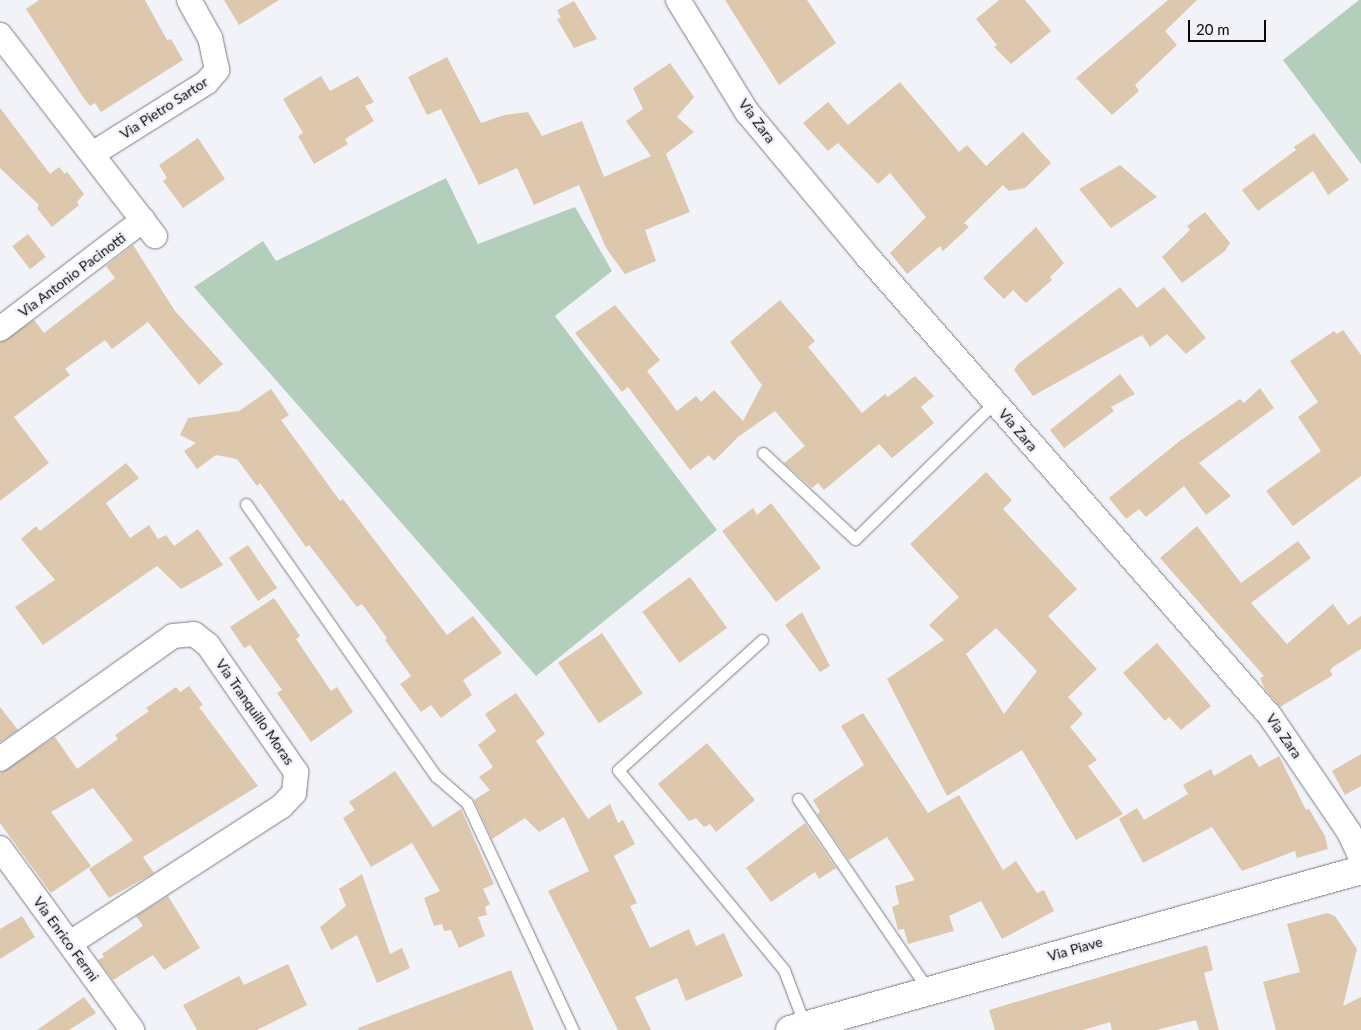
<!DOCTYPE html>
<html>
<head>
<meta charset="utf-8">
<style>
  body { margin:0 }
  #map { position:relative; width:1361px; height:1030px; overflow:hidden; background:#f2f3f9; font-family:Lato,sans-serif }
  div>[style] { position:absolute }
  .green>* { inset:0; background:#b3cfbc }
  .building>* { inset:0; background:#ddc7ad; transform-origin:0 0 }
  .roads { filter:drop-shadow(0 0 1px #7c7d82) drop-shadow(0 0 1px #7c7d82) }
  .lane>* { height:11px; margin:-5.5px; padding:0 5.5px; transform-origin:5.5px; border-radius:5.5px; background:#fff }
  .street>* { height:24px; margin:-12px; padding:0 12px; transform-origin:12px; border-radius:12px; background:#fff }
  .secondary>* { height:28px; margin:-14px; padding:0 14px; transform-origin:14px; border-radius:14px; background:#fff }
  span { translate:-50% -50%; white-space:nowrap; text-align:center; line-height:1.15; -webkit-text-stroke:5px #f2f3f9; paint-order:stroke }
  .street-label { font-size:14px; color:#0b0b0d }
  .scale { position:absolute; left:1188px; top:20px; width:78px; height:22px; box-sizing:border-box; border:2px solid #0b0b0d; border-top:0; padding-left:6px; font-size:15px; line-height:18px; white-space:nowrap; color:#0b0b0d; -webkit-text-stroke:4px #f2f3f9; paint-order:stroke }
</style>
</head>
<body>
<div id="map">
  <div class="green">
    <div style="clip-path:polygon(1359px 0,1361px 0,1361px 164px,1283px 60px)"></div>
    <div style="clip-path:polygon(446px 178px,478px 244px,575px 207px,612px 271px,555px 316px,717px 530px,536px 676px,194px 287px,263px 241px,276px 261px)"></div>
  </div>
  <div class="building">
    <div style="clip-path:polygon(39px 0,145px 0,167px 40px,171px 39px,183px 60px,101px 112px,95px 103px,90px 106px,83px 97px,26px 9px)"></div>
    <div style="clip-path:polygon(224px 0,279px 0,239px 25px)"></div>
    <div style="clip-path:polygon(725px 0,807px 0,836px 43px,779px 85px)"></div>
    <div style="clip-path:polygon(999px 0,1025px 0,1051px 31px,1011px 64px,994px 47px,997px 45px,976px 19px)"></div>
    <div style="clip-path:polygon(1168px 0,1197px 0,1165px 31px,1177px 45px,1135px 85px,1139px 91px,1112px 115px,1076px 78px)"></div>
    <div style="clip-path:polygon(574px 1px,597px 39px,574px 48px,557px 19px,561px 18px,557px 10px)"></div>
    <div style="clip-path:polygon(447px 57px,481px 123px,505px 115px,528px 112px,542px 136px,582px 121px,604px 177px,651px 156px,626px 121px,643px 109px,633px 88px,670px 63px,694px 97px,677px 117px,694px 132px,666px 154px,690px 212px,645px 230px,656px 261px,625px 274px,606px 248px,579px 185px,534px 205px,517px 168px,479px 185px,441px 109px,427px 115px,408px 77px)"></div>
    <div style="clip-path:polygon(321px 76px,330px 91px,358px 76px,374px 102px,365px 106px,374px 121px,345px 139px,348px 144px,314px 164px,298px 136px,303px 133px,283px 99px)"></div>
    <div style="clip-path:polygon(900px 82px,959px 152px,967px 145px,986px 166px,1023px 132px,1051px 163px,1025px 188px,1009px 191px,1003px 185px,964px 223px,969px 227px,943px 251px,940px 246px,907px 274px,890px 253px,926px 217px,890px 173px,878px 184px,838px 143px,828px 151px,803px 123px,828px 102px,848px 125px)"></div>
    <div style="clip-path:polygon(0 108px,50px 174px,59px 167px,65px 174px,67px 172px,84px 194px,77px 202px,79px 205px,52px 227px,37px 208px,39px 205px,0 168px)"></div>
    <div style="clip-path:polygon(1314px 133px,1349px 180px,1328px 195px,1313px 171px,1258px 211px,1242px 190px,1296px 150px,1294px 147px)"></div>
    <div style="clip-path:polygon(198px 138px,225px 179px,183px 208px,163px 181px,167px 178px,159px 165px)"></div>
    <div style="clip-path:polygon(1120px 165px,1157px 197px,1111px 228px,1079px 189px)"></div>
    <div style="clip-path:polygon(1205px 212px,1230px 243px,1225px 251px,1182px 283px,1162px 257px,1190px 230px,1187px 226px)"></div>
    <div style="clip-path:polygon(1036px 227px,1064px 263px,1050px 277px,1052px 280px,1026px 303px,1013px 290px,1004px 299px,983px 278px)"></div>
    <div style="left:28px;top:234px;width:29px;height:20px;rotate:52deg"></div>
    <div style="clip-path:polygon(133px 245px,175px 311px,223px 364px,199px 385px,148px 322px,112px 349px,105px 340px,65px 369px,70px 375px,14px 417px,49px 463px,0 501px,0 342px,34px 320px,44px 333px,115px 278px,106px 266px)"></div>
    <div style="clip-path:polygon(1120px 287px,1137px 308px,1164px 287px,1206px 338px,1186px 354px,1167px 334px,1150px 347px,1142px 335px,1033px 396px,1014px 370px,1018px 364px)"></div>
    <div style="clip-path:polygon(780px 300px,815px 341px,808px 347px,862px 413px,885px 394px,888px 397px,915px 376px,934px 396px,921px 407px,934px 423px,892px 458px,879px 444px,824px 490px,818px 483px,812px 488px,784px 463px,805px 446px,775px 411px,738px 437px,714px 461px,709px 455px,690px 470px,628px 387px,622px 392px,575px 333px,615px 305px,660px 360px,647px 371px,677px 411px,696px 396px,701px 402px,714px 390px,743px 421px,762px 385px,730px 342px)"></div>
    <div style="clip-path:polygon(1343px 330px,1361px 355px,1361px 476px,1293px 526px,1266px 491px,1321px 451px,1298px 417px,1318px 402px,1290px 361px,1334px 331px,1337px 334px)"></div>
    <div style="clip-path:polygon(1120px 374px,1135px 394px,1111px 407px,1114px 411px,1064px 448px,1050px 430px)"></div>
    <div style="clip-path:polygon(1260px 388px,1274px 408px,1199px 463px,1231px 496px,1206px 515px,1184px 486px,1146px 517px,1139px 509px,1126px 519px,1109px 498px,1181px 440px,1240px 399px,1244px 403px)"></div>
    <div style="clip-path:polygon(271px 389px,289px 415px,281px 420px,340px 501px,343px 499px,447px 635px,473px 616px,502px 653px,463px 680px,472px 695px,441px 718px,431px 705px,421px 712px,400px 684px,411px 676px,385px 640px,387px 638px,362px 604px,357px 607px,309px 545px,306px 547px,260px 483px,257px 486px,237px 459px,216px 455px,197px 469px,184px 451px,196px 443px,180px 435px,188px 418px,239px 411px)"></div>
    <div style="clip-path:polygon(126px 463px,139px 478px,106px 503px,130px 538px,149px 525px,158px 539px,166px 535px,174px 546px,198px 529px,223px 565px,181px 589px,157px 566px,43px 645px,15px 607px,55px 580px,21px 539px,36px 526px,40px 531px)"></div>
    <div style="clip-path:polygon(evenodd,986px 472px,1012px 500px,1003px 509px,1077px 589px,1048px 616px,1097px 669px,1068px 697px,1083px 714px,1070px 727px,1097px 760px,1088px 766px,1123px 814px,1076px 840px,1022px 750px,947px 796px,887px 679px,944px 640px,929px 625px,959px 597px,910px 544px,986px 472px,996px 628px,1037px 671px,1004px 714px,966px 654px,996px 628px)"></div>
    <div style="clip-path:polygon(771px 503px,821px 568px,776px 602px,722px 531px,753px 508px,757px 515px)"></div>
    <div style="clip-path:polygon(1197px 526px,1241px 583px,1298px 541px,1311px 558px,1251px 603px,1287px 644px,1333px 604px,1348px 625px,1361px 616px,1361px 649px,1333px 667px,1330px 671px,1333px 675px,1280px 707px,1265px 689px,1260px 678px,1264px 676px,1160px 558px)"></div>
    <div style="left:248px;top:545px;width:52px;height:23px;rotate:56deg"></div>
    <div style="left:690px;top:577px;width:63px;height:59px;rotate:54deg"></div>
    <div style="clip-path:polygon(274px 598px,300px 636px,296px 639px,331px 691px,337px 687px,353px 712px,311px 742px,277px 693px,282px 690px,250px 645px,244px 648px,230px 627px)"></div>
    <div style="clip-path:polygon(802px 612px,830px 666px,820px 672px,785px 625px)"></div>
    <div style="left:602px;top:633px;width:73px;height:53px;rotate:56deg"></div>
    <div style="clip-path:polygon(1157px 643px,1211px 706px,1181px 730px,1169px 717px,1165px 721px,1123px 673px)"></div>
    <div style="clip-path:polygon(189px 686px,203px 705px,199px 707px,258px 786px,143px 857px,154px 873px,109px 898px,89px 869px,133px 840px,93px 788px,51px 812px,91px 866px,51px 893px,0 823px,0 773px,55px 737px,77px 769px,118px 739px,115px 735px,149px 711px,146px 708px,176px 687px,180px 692px)"></div>
    <div style="clip-path:polygon(516px 693px,545px 734px,536px 741px,588px 819px,610px 804px,618px 823px,623px 820px,635px 844px,614px 856px,637px 903px,630px 906px,650px 948px,689px 929px,696px 946px,724px 933px,743px 976px,686px 1001px,677px 978px,635px 997px,651px 1030px,618px 1030px,548px 891px,589px 871px,564px 817px,539px 832px,525px 818px,492px 839px,474px 800px,490px 790px,479px 777px,493px 767px,478px 745px,496px 731px,485px 714px)"></div>
    <div style="clip-path:polygon(0 707px,18px 730px,0 742px)"></div>
    <div style="clip-path:polygon(863px 713px,928px 813px,959px 795px,1003px 870px,1016px 861px,1037px 893px,1044px 890px,1054px 911px,1002px 939px,981px 901px,949px 916px,954px 931px,908px 944px,904px 929px,898px 930px,892px 907px,899px 904px,895px 886px,915px 880px,887px 837px,849px 860px,817px 814px,820px 812px,813px 800px,864px 765px,841px 726px)"></div>
    <div style="clip-path:polygon(707px 743px,755px 800px,716px 832px,710px 824px,704px 827px,696px 818px,689px 821px,658px 784px)"></div>
    <div style="clip-path:polygon(1251px 754px,1259px 767px,1279px 756px,1306px 810px,1309px 809px,1325px 836px,1328px 849px,1297px 858px,1295px 851px,1242px 871px,1212px 827px,1143px 863px,1119px 819px,1137px 808px,1144px 820px,1188px 794px,1183px 785px,1211px 769px,1214px 776px)"></div>
    <div style="clip-path:polygon(1361px 754px,1361px 786px,1345px 795px,1332px 771px)"></div>
    <div style="clip-path:polygon(395px 771px,433px 827px,461px 809px,494px 884px,483px 889px,490px 904px,485px 907px,487px 915px,478px 917px,485px 936px,459px 948px,451px 930px,444px 931px,442px 924px,434px 926px,424px 898px,440px 891px,412px 843px,371px 867px,343px 818px,355px 810px,349px 802px)"></div>
    <div style="clip-path:polygon(805px 823px,836px 868px,819px 879px,815px 872px,771px 902px,746px 868px)"></div>
    <div style="clip-path:polygon(362px 874px,390px 954px,402px 948px,410px 968px,377px 983px,357px 935px,331px 950px,320px 927px,346px 906px,339px 889px)"></div>
    <div style="clip-path:polygon(168px 896px,200px 948px,164px 970px,153px 955px,113px 980px,98px 960px,104px 957px,102px 954px,143px 926px,136px 916px)"></div>
    <div style="clip-path:polygon(1327px 913px,1335px 916px,1357px 949px,1343px 1006px,1361px 997px,1361px 1030px,1276px 1030px,1263px 982px,1300px 972px,1287px 924px)"></div>
    <div style="clip-path:polygon(22px 916px,35px 937px,0 959px,0 929px)"></div>
    <div style="clip-path:polygon(1207px 945px,1213px 970px,1204px 973px,1219px 1030px,1199px 1030px,1196px 1020px,1156px 1030px,1112px 1030px,1110px 1022px,1083px 1030px,995px 1030px,989px 1010px)"></div>
    <div style="clip-path:polygon(288px 964px,307px 1005px,257px 1030px,197px 1030px,183px 1005px,239px 976px,244px 985px)"></div>
    <div style="clip-path:polygon(511px 970px,534px 1030px,359px 1030px,358px 1028px)"></div>
    <div style="clip-path:polygon(84px 997px,96px 1013px,69px 1030px,37px 1030px)"></div>
  </div>
  <div class="roads">
    <div class="lane">
      <div style="left:763px;top:453px;width:126px;rotate:43.1deg"></div>
      <div style="left:855px;top:539px;width:194px;rotate:-44.4deg"></div>
      <div style="left:246px;top:504px;width:332px;rotate:55.1deg"></div>
      <div style="left:436px;top:776px;width:41px;rotate:41.1deg"></div>
      <div style="left:467px;top:803px;width:251px;rotate:65deg"></div>
      <div style="left:762px;top:640px;width:194px;rotate:137.9deg"></div>
      <div style="left:618px;top:770px;width:260px;rotate:50.3deg"></div>
      <div style="left:784px;top:970px;width:60px;rotate:69.4deg"></div>
      <div style="left:798px;top:799px;width:232px;rotate:55.7deg"></div>
    </div>
    <div class="street">
      <div style="left:678px;top:0;width:132px;rotate:58.4deg"></div>
      <div style="left:747px;top:112px;width:186px;rotate:50.2deg"></div>
      <div style="left:866px;top:255px;width:613px;rotate:48.77deg"></div>
      <div style="left:1270px;top:716px;width:140px;rotate:55.7deg"></div>
      <div style="left:1349px;top:832px;width:29px;rotate:65deg"></div>
      <div style="left:0;top:35px;width:254px;rotate:52.4deg"></div>
      <div style="left:94px;top:153px;width:133px;rotate:-32.1deg"></div>
      <div style="left:207px;top:82px;width:16px;rotate:-50deg"></div>
      <div style="left:217px;top:70px;width:33px;rotate:-102deg"></div>
      <div style="left:210px;top:38px;width:43px;rotate:-118.9deg"></div>
      <div style="left:0;top:329px;width:180px;rotate:-37.3deg"></div>
      <div style="left:0;top:759px;width:212px;rotate:-35.4deg"></div>
      <div style="left:173px;top:636px;width:21px;rotate:-5deg"></div>
      <div style="left:194px;top:634px;width:18px;rotate:38deg"></div>
      <div style="left:208px;top:645px;width:155px;rotate:55.3deg"></div>
      <div style="left:296px;top:772px;width:21px;rotate:95deg"></div>
      <div style="left:294px;top:793px;width:18px;rotate:133deg"></div>
      <div style="left:282px;top:806px;width:252px;rotate:147.1deg"></div>
      <div style="left:0;top:848px;width:225px;rotate:54deg"></div>
    </div>
    <div class="secondary">
      <div style="left:790px;top:1030px;width:593px;rotate:-15.65deg"></div>
    </div>
  </div>
  <div class="street-label">
    <span style="left:164px;top:108px;rotate:-33deg">Via Pietro Sartor</span>
    <span style="left:757px;top:121px;rotate:53deg">Via Zara</span>
    <span style="left:72px;top:275px;rotate:-37deg">Via Antonio Pacinotti</span>
    <span style="left:1018px;top:430px;rotate:49deg">Via Zara</span>
    <span style="left:255px;top:712px;rotate:55deg">Via Tranquillo Moras</span>
    <span style="left:1284px;top:736px;rotate:55deg">Via Zara</span>
    <span style="left:66px;top:939px;rotate:54deg">Via Enrico Fermi</span>
    <span style="left:1075px;top:949px;rotate:-16deg">Via Piave</span>
  </div>
  <div class="scale">20 m</div>
</div>
</body>
</html>
